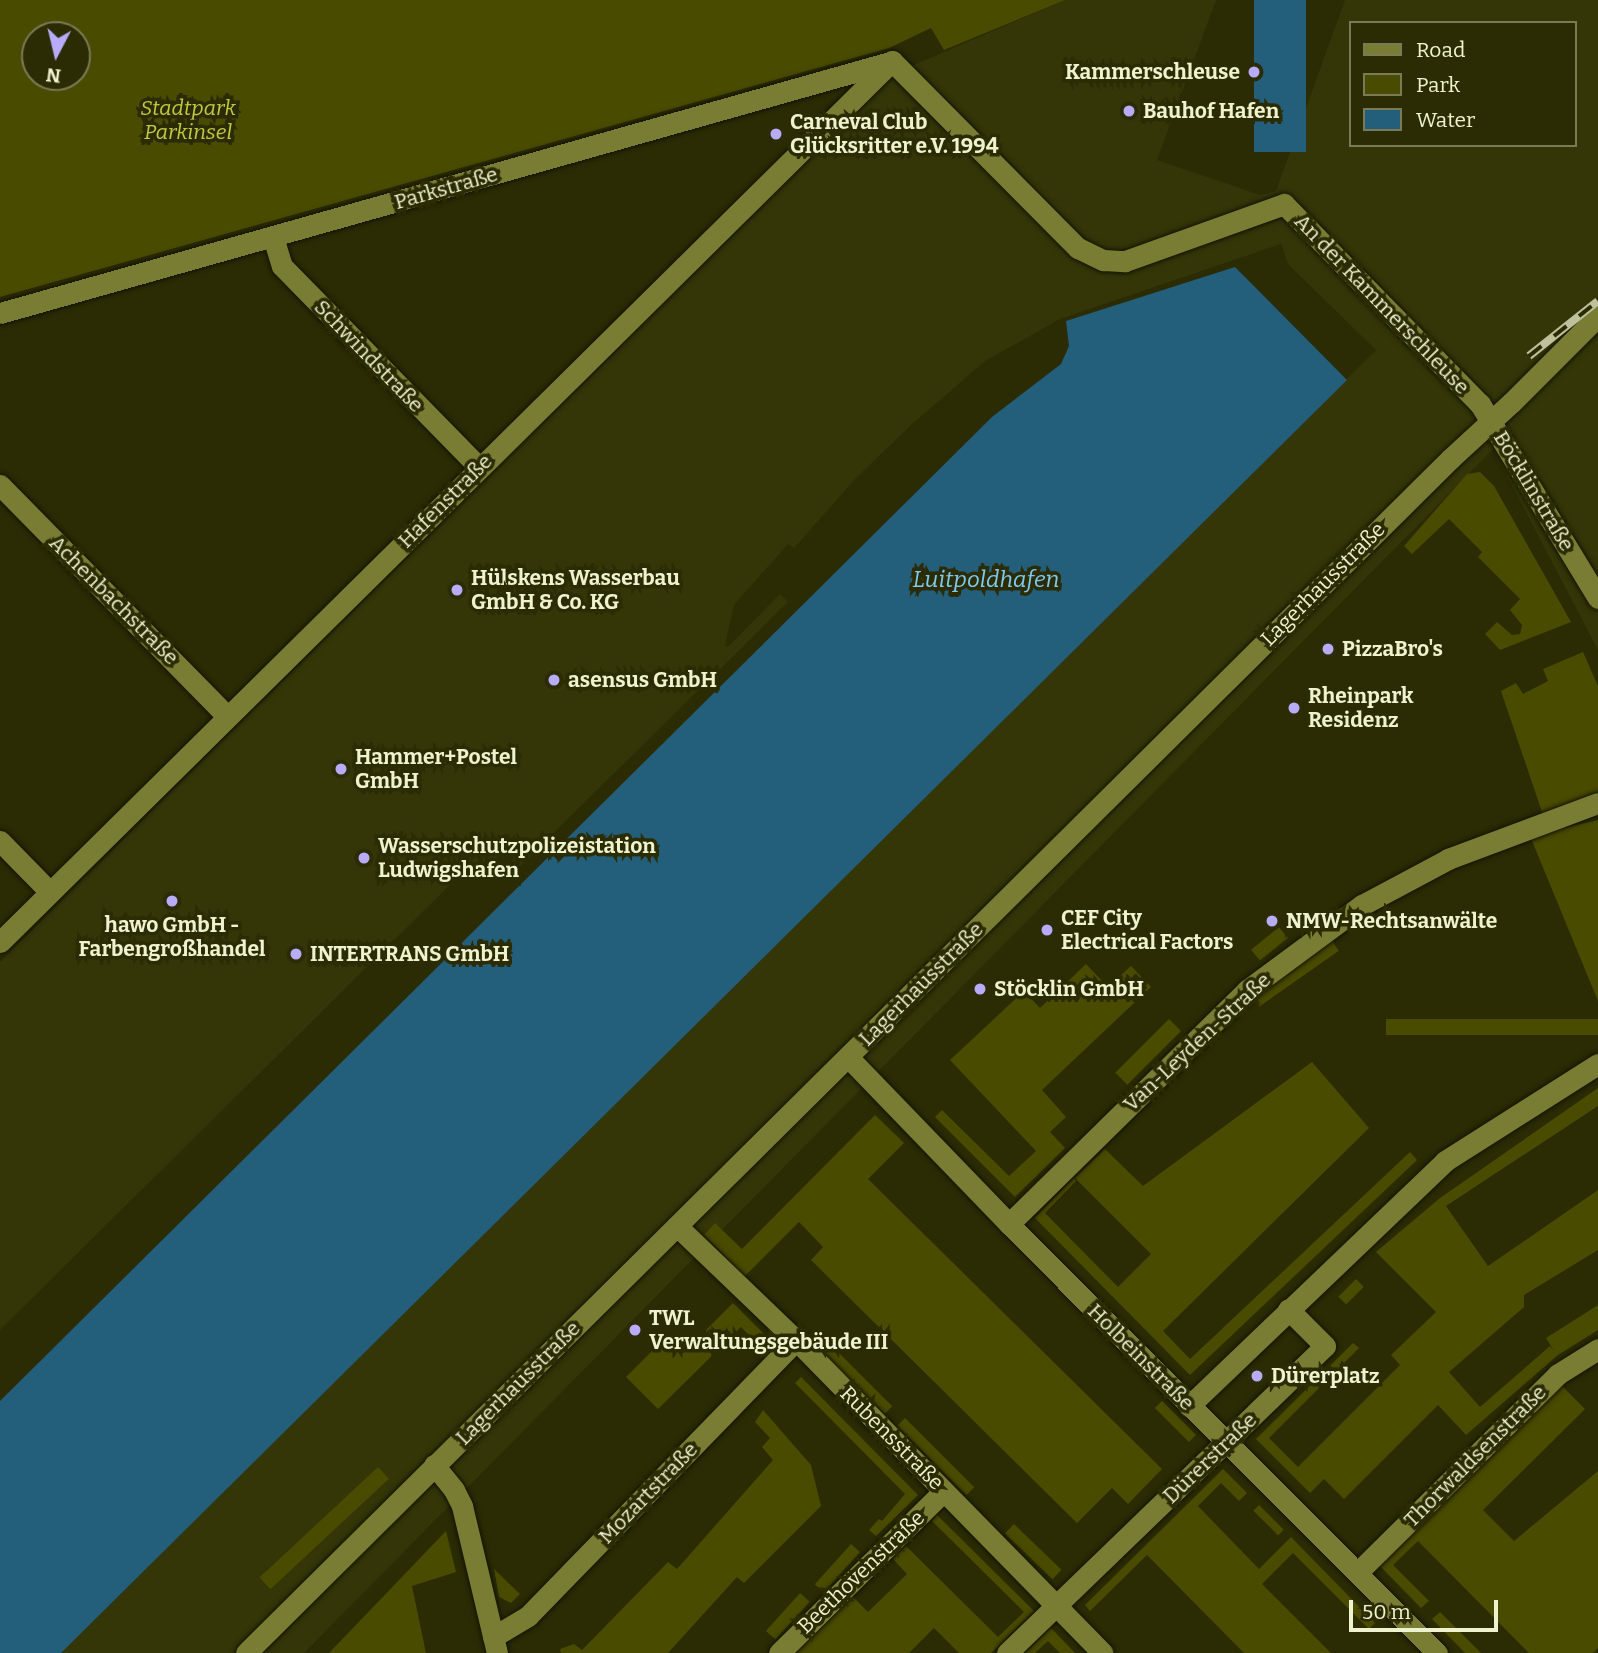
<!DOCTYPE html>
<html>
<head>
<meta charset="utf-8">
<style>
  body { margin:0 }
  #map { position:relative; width:1598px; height:1653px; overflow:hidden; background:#2b2c04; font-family:Bitter,serif }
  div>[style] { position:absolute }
  .built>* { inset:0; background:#343608 }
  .green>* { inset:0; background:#494b00; transform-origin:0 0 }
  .water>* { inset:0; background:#235e7a; transform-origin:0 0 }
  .roads { filter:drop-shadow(0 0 2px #131401) drop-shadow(0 0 2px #131401) }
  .minor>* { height:21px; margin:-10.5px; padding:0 10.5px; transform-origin:10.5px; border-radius:10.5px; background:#797d34 }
  .rail>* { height:8px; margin-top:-4px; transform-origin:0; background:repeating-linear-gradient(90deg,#2b2c04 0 16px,#bfc19c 0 32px); box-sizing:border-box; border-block:2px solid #bfc19c }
  .dots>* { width:19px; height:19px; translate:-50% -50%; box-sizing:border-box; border:4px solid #2b2c04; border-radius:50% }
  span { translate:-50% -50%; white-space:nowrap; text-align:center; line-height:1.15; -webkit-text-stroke:7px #2b2c04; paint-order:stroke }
  .poi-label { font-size:21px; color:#eff2ce; font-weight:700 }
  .right { translate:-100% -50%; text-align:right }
  .left { translate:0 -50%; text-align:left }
  .park-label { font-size:21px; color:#c3c940; font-style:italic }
  .street-label { font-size:21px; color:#eff2ce }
  .water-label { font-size:23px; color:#7ecaf0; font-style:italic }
  .legend { position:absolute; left:1349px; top:21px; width:228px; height:126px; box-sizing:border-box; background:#2b2c04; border:2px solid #797b55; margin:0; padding:9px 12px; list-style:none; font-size:21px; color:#eff2ce }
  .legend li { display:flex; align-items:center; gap:14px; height:35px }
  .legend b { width:35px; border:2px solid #797b55 }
  .north { position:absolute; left:21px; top:21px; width:70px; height:70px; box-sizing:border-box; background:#2b2c04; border:2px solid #797b55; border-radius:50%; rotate:187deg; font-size:19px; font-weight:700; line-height:28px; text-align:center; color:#eff2ce }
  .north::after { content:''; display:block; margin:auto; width:24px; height:32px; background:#b8abf7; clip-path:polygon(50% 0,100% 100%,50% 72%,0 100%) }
  .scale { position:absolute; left:1349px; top:1600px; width:149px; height:32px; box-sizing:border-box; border:4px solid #eff2ce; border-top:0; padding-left:9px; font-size:21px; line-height:24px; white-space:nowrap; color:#eff2ce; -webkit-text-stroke:5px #2b2c04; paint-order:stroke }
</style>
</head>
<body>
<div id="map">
  <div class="built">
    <div style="clip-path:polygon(evenodd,1065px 0,1216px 0,1157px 160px,1260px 195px,1276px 191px,1345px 0,1598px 0,1598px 650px,1493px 449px,304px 1653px,61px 1653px,1376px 350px,1288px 264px,1281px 244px,1060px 319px,985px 361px,910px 426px,856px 478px,794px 548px,788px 544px,734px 605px,725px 645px,728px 647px,780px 594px,788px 602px,519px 867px,508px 856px,469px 866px,0 1330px,0 962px,893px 74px,1065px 0,1351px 23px,1575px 23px,1575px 145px,1351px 145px,1351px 23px)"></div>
  </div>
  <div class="green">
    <div style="clip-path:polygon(evenodd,0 0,1065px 0,944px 50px,931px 28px,889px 48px,0 297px,0 0,35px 35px,77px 35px,77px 77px,35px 77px,35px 35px)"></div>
    <div style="clip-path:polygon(1480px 472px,1494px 486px,1571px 622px,1500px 650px,1485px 634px,1497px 622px,1512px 635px,1520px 634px,1522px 625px,1510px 610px,1520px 599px,1478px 557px,1482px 552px,1449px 519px,1412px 554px,1404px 546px,1467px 474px)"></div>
    <div style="clip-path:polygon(1583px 652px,1598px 686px,1598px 792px,1543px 815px,1501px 691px,1516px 683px,1523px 694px,1548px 681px,1543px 669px)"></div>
    <div style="clip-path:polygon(1598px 820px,1598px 1001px,1530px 836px)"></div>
    <div style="left:1279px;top:927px;width:14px;height:36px;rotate:51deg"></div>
    <div style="left:1332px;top:941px;width:12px;height:97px;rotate:55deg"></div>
    <div style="clip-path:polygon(1086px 964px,1108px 987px,1131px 966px,1151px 987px,1042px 1090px,1066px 1117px,1050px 1132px,1065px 1148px,1015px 1197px,935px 1117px,942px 1110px,1009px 1176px,1036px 1151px,950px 1060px,1024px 991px,1040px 1008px)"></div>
    <div style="left:1169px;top:1019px;width:17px;height:76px;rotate:45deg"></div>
    <div style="left:1598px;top:1019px;width:16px;height:212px;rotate:90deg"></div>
    <div style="clip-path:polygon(1312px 1062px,1369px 1128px,1163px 1331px,1190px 1359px,1410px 1152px,1417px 1160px,1190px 1375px,1035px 1218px,1074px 1178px,1076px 1181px,1045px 1213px,1118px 1287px,1151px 1254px,1075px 1178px,1105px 1149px,1143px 1186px)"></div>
    <div style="clip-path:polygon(1598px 1088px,1598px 1106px,1446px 1206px,1488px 1266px,1598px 1190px,1598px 1250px,1524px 1295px,1524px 1307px,1449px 1372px,1480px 1407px,1550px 1346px,1554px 1351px,1546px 1338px,1598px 1305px,1598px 1330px,1558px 1355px,1466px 1435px,1438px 1405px,1344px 1499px,1324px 1479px,1310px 1493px,1256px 1439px,1353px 1343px,1359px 1348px,1269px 1438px,1298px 1467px,1400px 1365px,1391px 1355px,1436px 1312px,1376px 1252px,1440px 1198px)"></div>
    <div style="clip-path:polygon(875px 1115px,904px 1143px,868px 1179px,1162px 1469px,1128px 1504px,1112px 1488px,1077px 1523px,811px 1260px,823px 1247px,799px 1222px,745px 1276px,704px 1235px,715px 1223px,742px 1249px)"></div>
    <div style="left:1356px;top:1279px;width:11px;height:25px;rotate:45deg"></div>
    <div style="clip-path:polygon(733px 1303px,773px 1343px,765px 1351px,741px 1327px,658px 1409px,626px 1377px,664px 1339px,681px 1355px)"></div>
    <div style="left:818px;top:1332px;width:105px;height:11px;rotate:45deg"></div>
    <div style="clip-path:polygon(801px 1377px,918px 1495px,876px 1536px,869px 1530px,879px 1519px,882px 1521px,905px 1494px,795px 1383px)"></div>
    <div style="clip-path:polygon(1561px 1385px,1585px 1409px,1483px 1510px,1514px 1541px,1598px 1471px,1598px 1648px,1593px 1653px,1529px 1653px,1418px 1541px,1393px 1565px,1429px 1601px,1421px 1608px,1379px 1565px)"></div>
    <div style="left:1162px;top:1401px;width:48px;height:10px;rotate:45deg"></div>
    <div style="clip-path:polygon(763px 1410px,811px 1465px,821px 1506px,744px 1583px,737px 1577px,668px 1653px,561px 1653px,560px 1649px,574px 1644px,582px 1650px,668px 1562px,677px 1569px,773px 1460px,762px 1447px,770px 1438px,755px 1422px)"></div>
    <div style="left:905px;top:1418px;width:98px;height:11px;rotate:45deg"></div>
    <div style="left:378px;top:1467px;width:16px;height:162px;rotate:47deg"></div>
    <div style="clip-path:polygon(1223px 1469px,1247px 1493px,1239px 1501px,1221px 1483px,1198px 1506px,1259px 1569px,1291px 1537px,1375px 1623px,1369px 1629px,1293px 1553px,1262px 1584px,1331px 1653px,1244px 1653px,1147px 1555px,1090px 1611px,1085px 1605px)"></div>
    <div style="left:1259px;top:1505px;width:35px;height:8px;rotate:45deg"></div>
    <div style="clip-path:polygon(937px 1515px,1034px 1611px,991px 1653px,959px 1653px,934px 1628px,909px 1653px,790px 1653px,849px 1593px,868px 1612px,907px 1574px,893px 1559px,906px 1546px,998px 1637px,1024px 1612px,932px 1521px)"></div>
    <div style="left:1014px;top:1524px;width:66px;height:13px;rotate:44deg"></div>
    <div style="clip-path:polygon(446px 1531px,456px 1572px,412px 1586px,426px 1653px,329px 1653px)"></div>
    <div style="left:851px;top:1544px;width:12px;height:54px;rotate:42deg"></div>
    <div style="clip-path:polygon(494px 1569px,520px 1594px,511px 1603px,499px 1597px)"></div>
    <div style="left:800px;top:1593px;width:13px;height:51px;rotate:42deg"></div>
    <div style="clip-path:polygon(1440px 1612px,1481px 1653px,1465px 1653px,1432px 1619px)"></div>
    <div style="clip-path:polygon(1051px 1628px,1075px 1653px,1060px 1653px,1048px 1641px,1035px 1653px,1025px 1653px)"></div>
  </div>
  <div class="water">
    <div style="left:1254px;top:0;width:52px;height:152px"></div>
    <div style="clip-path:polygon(1235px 267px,1347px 380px,61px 1653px,0 1653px,0 1401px,992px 417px,1061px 364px,1069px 346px,1066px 321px)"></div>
  </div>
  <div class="roads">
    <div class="minor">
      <div style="left:892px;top:61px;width:264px;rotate:45.2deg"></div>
      <div style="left:1078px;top:248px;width:28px;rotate:26deg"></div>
      <div style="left:1103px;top:260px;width:22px;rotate:3deg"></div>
      <div style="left:1125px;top:261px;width:169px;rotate:-19.7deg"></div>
      <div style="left:1284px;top:204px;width:280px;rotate:45.6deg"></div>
      <div style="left:1480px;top:404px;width:227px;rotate:58.7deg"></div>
      <div style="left:273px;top:237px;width:30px;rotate:73deg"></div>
      <div style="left:282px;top:266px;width:281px;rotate:45.6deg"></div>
      <div style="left:0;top:313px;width:925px;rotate:-15.75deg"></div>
      <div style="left:0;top:485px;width:324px;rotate:45.5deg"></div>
      <div style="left:0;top:841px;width:71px;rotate:45.6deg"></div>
      <div style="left:0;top:942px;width:1254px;rotate:-44.64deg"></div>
      <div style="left:848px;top:1057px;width:232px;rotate:46deg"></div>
      <div style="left:1009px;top:1224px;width:606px;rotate:45.07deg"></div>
      <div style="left:1009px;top:1224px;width:334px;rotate:-44.5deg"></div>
      <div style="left:1247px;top:990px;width:143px;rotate:-36.5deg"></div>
      <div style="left:1362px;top:905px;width:98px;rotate:-28.1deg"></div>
      <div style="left:1448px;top:859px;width:160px;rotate:-20.5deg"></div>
      <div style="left:677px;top:1226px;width:165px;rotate:43.8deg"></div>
      <div style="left:796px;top:1340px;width:438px;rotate:45.6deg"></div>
      <div style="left:1189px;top:1406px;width:354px;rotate:-43.7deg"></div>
      <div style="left:1445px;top:1161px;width:181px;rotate:-32.4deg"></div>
      <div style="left:434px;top:1465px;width:32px;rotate:51deg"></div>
      <div style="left:454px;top:1490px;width:18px;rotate:63deg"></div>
      <div style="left:462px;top:1506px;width:151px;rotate:76.6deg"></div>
      <div style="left:1358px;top:1572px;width:281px;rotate:-44.7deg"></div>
      <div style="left:1558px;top:1374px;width:47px;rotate:-32deg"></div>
      <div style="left:493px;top:1637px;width:41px;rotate:-31deg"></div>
      <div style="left:528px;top:1616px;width:385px;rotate:-45.8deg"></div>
      <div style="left:246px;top:1653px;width:1696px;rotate:-44.76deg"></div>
      <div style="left:1450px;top:459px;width:83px;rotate:-42.6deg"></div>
      <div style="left:1511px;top:403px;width:123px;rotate:-45deg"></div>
      <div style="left:779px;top:1653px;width:231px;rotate:-44.5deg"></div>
      <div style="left:1007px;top:1653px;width:442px;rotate:-44deg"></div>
      <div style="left:1325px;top:1346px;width:52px;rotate:-135deg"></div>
    </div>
  </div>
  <div class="rail">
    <div style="left:1529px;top:356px;width:88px;rotate:-38.6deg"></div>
  </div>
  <div class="dots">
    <div style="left:1254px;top:72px;background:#b8abf7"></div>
    <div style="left:1129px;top:111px;background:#b8abf7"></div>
    <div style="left:776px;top:134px;background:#b8abf7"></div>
    <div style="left:457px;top:590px;background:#b8abf7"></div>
    <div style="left:1328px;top:649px;background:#b8abf7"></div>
    <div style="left:554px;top:680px;background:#b8abf7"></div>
    <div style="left:1294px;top:708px;background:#b8abf7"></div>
    <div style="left:341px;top:769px;background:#b8abf7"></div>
    <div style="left:364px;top:858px;background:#b8abf7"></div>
    <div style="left:172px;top:901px;background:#b8abf7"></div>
    <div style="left:1272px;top:921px;background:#b8abf7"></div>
    <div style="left:1047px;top:930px;background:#b8abf7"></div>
    <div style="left:296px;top:954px;background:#b8abf7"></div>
    <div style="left:980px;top:989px;background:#b8abf7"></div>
    <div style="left:635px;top:1330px;background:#b8abf7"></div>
    <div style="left:1257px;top:1376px;background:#b8abf7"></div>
  </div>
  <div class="poi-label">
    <span class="right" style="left:1240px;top:72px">Kammerschleuse</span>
    <span class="left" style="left:1143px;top:111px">Bauhof Hafen</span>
    <span class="left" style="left:790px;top:134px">Carneval Club<br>Glücksritter e.V. 1994</span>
    <span class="left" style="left:471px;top:590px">Hülskens Wasserbau<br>GmbH &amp; Co. KG</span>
    <span class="left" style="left:1342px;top:649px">PizzaBro's</span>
    <span class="left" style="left:568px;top:680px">asensus GmbH</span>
    <span class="left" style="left:1308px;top:708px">Rheinpark<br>Residenz</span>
    <span class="left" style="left:355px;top:769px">Hammer+Postel<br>GmbH</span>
    <span class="left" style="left:378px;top:858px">Wasserschutzpolizeistation<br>Ludwigshafen</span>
    <span class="left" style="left:1061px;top:930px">CEF City<br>Electrical Factors</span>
    <span class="left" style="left:1286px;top:921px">NMW-Rechtsanwälte</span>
    <span style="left:172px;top:937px">hawo GmbH -<br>Farbengroßhandel</span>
    <span class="left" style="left:310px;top:954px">INTERTRANS GmbH</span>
    <span class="left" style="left:994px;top:989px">Stöcklin GmbH</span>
    <span class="left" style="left:649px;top:1330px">TWL<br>Verwaltungsgebäude III</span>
    <span class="left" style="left:1271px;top:1376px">Dürerplatz</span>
  </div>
  <div class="park-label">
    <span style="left:188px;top:120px">Stadtpark<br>Parkinsel</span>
  </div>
  <div class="street-label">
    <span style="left:446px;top:188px;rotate:-16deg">Parkstraße</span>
    <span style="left:1382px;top:304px;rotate:46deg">An der Kammerschleuse</span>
    <span style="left:369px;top:356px;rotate:46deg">Schwindstraße</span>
    <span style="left:1534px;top:491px;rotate:59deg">Böcklinstraße</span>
    <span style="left:445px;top:501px;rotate:-45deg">Hafenstraße</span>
    <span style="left:1323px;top:584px;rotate:-45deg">Lagerhausstraße</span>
    <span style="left:114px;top:600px;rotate:45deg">Achenbachstraße</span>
    <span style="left:921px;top:984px;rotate:-45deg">Lagerhausstraße</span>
    <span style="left:1197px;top:1042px;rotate:-43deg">Van-Leyden-Straße</span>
    <span style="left:1141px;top:1357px;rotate:45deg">Holbeinstraße</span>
    <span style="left:518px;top:1383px;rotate:-45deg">Lagerhausstraße</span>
    <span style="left:892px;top:1438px;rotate:45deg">Rubensstraße</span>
    <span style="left:1475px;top:1456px;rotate:-45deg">Thorwaldsenstraße</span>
    <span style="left:1210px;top:1458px;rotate:-44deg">Dürerstraße</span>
    <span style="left:648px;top:1493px;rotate:-46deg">Mozartstraße</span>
    <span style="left:861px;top:1572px;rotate:-44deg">Beethovenstraße</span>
  </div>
  <div class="water-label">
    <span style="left:986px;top:579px">Luitpoldhafen</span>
  </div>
  <ul class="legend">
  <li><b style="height:9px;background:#797d34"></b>Road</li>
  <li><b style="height:19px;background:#494b00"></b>Park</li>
  <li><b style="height:19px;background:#235e7a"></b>Water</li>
  </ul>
  <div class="north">N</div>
  <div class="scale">50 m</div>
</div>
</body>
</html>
